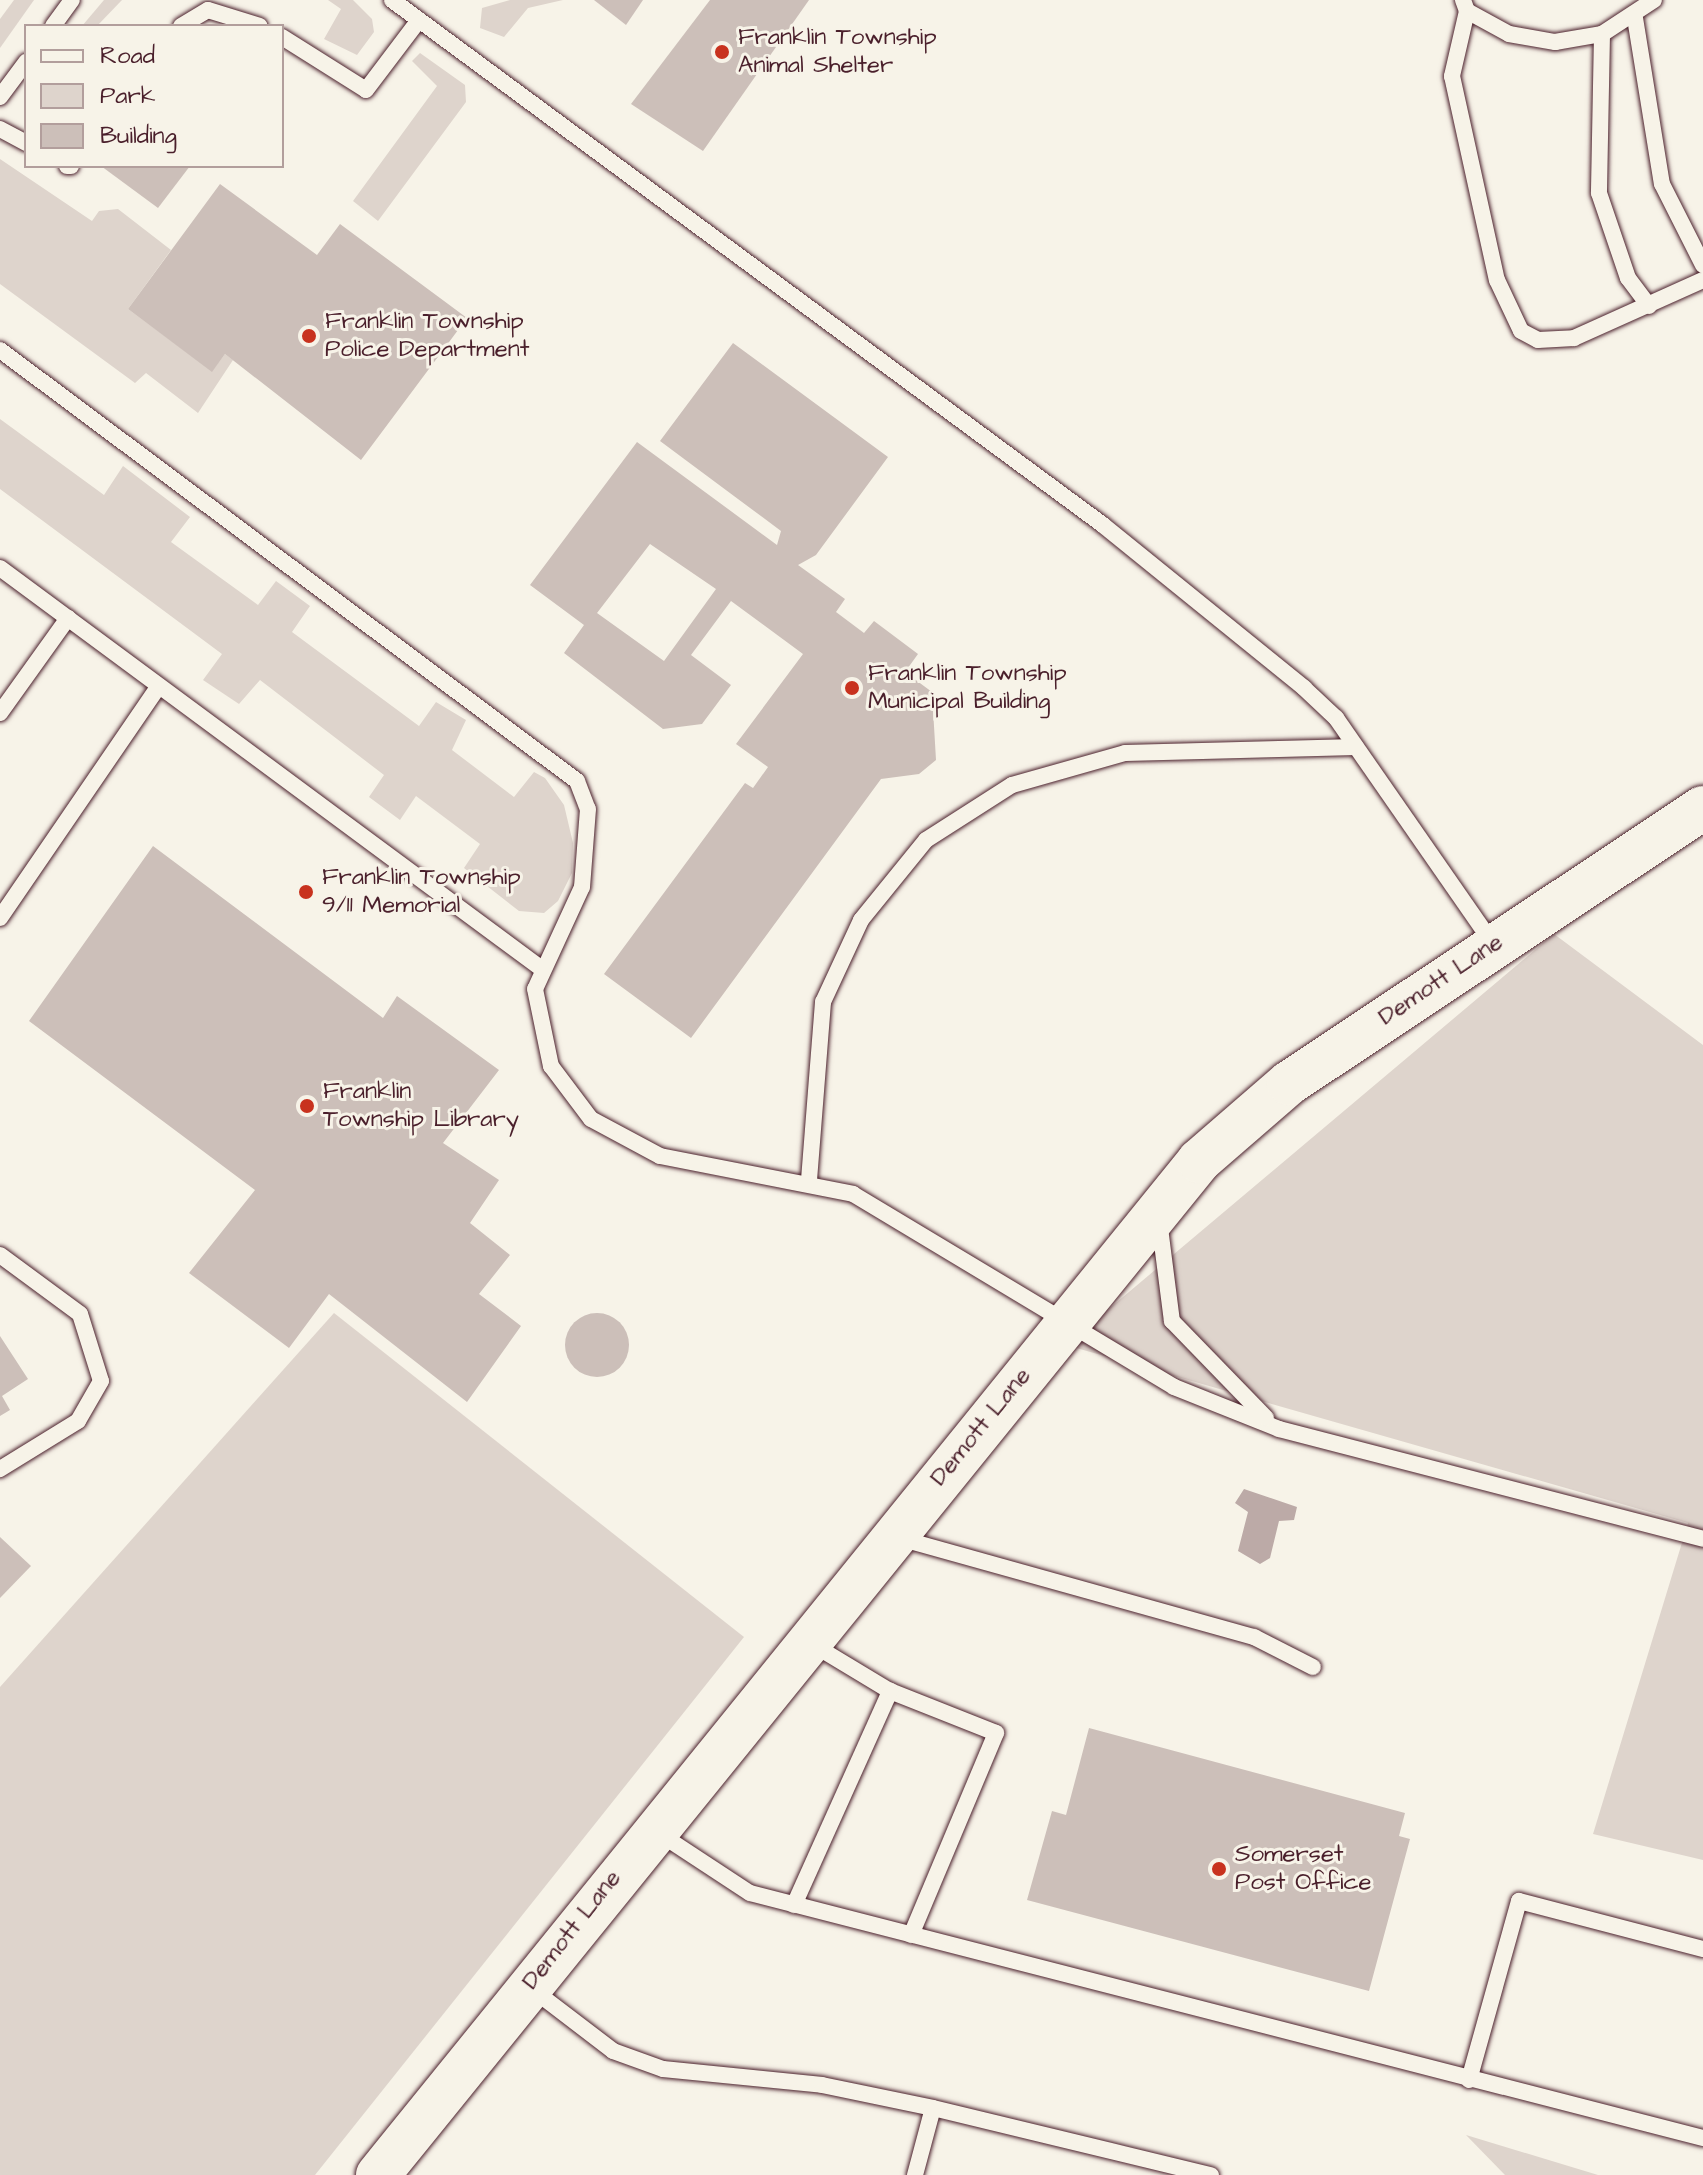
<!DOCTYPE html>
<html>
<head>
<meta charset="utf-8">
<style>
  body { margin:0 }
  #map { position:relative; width:1703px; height:2175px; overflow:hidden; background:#f7f3e8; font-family:"Architects Daughter",sans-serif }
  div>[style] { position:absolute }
  .green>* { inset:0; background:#ded4cc }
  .water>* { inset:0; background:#bcaaa7 }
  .building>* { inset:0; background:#ccbfb9 }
  .round { border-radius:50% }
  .roads { filter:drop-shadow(0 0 2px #4a1f2b) drop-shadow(0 0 2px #4a1f2b) }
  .lane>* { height:16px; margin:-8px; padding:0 8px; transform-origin:8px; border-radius:8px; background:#f7f3e8 }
  .secondary>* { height:44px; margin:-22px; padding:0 22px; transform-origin:22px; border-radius:22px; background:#f7f3e8 }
  .dots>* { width:22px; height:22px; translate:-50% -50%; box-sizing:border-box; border:4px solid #f7f3e8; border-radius:50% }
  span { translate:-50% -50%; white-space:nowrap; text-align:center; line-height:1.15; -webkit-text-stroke:6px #f7f3e8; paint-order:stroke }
  .poi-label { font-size:24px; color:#4a1f2b }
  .left { translate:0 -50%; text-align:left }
  .street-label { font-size:24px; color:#4a1f2b }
  .legend { position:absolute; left:24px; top:24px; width:260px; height:144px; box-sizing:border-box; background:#f7f3e8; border:2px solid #b29e9c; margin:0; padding:10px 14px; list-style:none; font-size:24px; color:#4a1f2b }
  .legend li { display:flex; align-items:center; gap:16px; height:40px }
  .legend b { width:40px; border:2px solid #b29e9c }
</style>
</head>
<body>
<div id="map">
  <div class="green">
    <div style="clip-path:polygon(14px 0,34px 0,0 48px,0 19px)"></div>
    <div style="clip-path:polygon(104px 0,122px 0,97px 26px,82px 26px)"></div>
    <div style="clip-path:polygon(328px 0,353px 0,372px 19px,374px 32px,357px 55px,324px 39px,341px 9px)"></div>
    <div style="clip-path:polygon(510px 0,563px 0,528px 8px,504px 37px,480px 28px,482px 8px)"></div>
    <div style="clip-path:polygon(420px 53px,465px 85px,466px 102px,378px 221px,353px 201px,437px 86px,412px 61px)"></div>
    <div style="clip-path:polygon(0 159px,92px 221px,99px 211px,118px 209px,171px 250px,128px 309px,212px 371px,225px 354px,233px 360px,198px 413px,146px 373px,135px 383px,0 284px)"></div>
    <div style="clip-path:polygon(0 419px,104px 495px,123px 466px,190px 517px,171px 542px,258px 605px,276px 581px,310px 606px,292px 632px,419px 726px,436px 702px,466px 720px,452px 750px,514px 797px,534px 772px,545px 778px,564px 805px,573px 843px,572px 873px,558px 901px,544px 913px,519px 911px,464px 868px,480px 844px,416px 796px,400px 820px,369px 797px,384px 775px,260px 680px,239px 704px,203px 680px,222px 654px,0 489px)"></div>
    <div style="clip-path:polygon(1554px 934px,1703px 1045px,1703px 1860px,1593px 1834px,1688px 1523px,1066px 1345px)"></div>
    <div style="clip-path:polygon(334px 1313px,744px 1637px,315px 2175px,0 2175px,0 1687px)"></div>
    <div style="clip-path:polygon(1466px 2135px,1598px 2175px,1505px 2175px)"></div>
  </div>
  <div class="water">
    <div style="clip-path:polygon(1244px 1489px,1297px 1507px,1294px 1520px,1279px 1521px,1270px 1558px,1260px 1564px,1238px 1551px,1248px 1512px,1235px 1503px)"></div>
  </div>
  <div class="building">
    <div style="clip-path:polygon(594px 0,643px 0,626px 25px)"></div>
    <div style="clip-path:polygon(710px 0,809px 0,703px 151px,631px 104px)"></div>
    <div style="clip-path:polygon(101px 166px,190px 166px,158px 208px)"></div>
    <div style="clip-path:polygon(220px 184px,317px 255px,340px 224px,467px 318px,361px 460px,225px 354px,212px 372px,128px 309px)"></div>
    <div style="clip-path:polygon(evenodd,733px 343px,888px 457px,816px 555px,798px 565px,845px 599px,836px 612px,864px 633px,874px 621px,918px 654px,905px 672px,932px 692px,936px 760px,919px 774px,881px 779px,691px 1038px,604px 974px,745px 783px,753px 788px,768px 767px,736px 744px,803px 654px,731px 601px,691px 655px,731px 685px,702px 724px,663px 729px,564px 653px,584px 625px,530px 585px,637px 442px,777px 545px,781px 531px,660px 441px,733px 343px,650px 544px,716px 589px,664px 661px,597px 613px,650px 544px)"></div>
    <div style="clip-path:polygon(153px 846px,383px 1018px,397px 996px,499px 1070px,443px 1143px,499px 1180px,470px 1223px,510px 1255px,479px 1294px,521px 1326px,467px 1402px,329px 1294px,289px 1348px,189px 1273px,255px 1190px,29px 1021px)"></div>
    <div class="round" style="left:565px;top:1313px;width:64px;height:64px"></div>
    <div style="clip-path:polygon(0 1336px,28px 1379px,2px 1396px,10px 1410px,0 1416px)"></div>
    <div style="clip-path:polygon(0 1537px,31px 1566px,0 1598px)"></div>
    <div style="clip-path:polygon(1089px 1728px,1405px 1813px,1399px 1836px,1410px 1839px,1369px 1991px,1027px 1900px,1052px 1811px,1066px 1815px)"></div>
  </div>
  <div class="roads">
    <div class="lane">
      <div style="left:392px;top:0;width:884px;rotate:36.44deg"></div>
      <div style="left:1103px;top:525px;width:259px;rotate:39deg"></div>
      <div style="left:1304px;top:688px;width:44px;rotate:43.2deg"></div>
      <div style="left:1336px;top:718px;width:275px;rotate:55.2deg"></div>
      <div style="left:1463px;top:0;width:12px;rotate:70deg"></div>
      <div style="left:1467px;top:11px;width:48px;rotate:28.7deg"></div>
      <div style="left:1509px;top:34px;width:47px;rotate:9.9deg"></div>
      <div style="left:1555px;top:42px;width:48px;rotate:-9.7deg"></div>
      <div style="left:1602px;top:34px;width:62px;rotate:-33.2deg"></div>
      <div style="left:1467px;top:11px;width:67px;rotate:103deg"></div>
      <div style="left:1452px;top:76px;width:209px;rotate:77.6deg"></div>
      <div style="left:1497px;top:280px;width:56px;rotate:64.8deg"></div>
      <div style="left:1521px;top:331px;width:19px;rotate:28deg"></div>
      <div style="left:1538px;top:340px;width:36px;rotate:-3deg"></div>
      <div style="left:1574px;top:338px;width:141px;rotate:-24.2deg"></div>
      <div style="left:1635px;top:18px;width:168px;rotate:80.8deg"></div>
      <div style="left:1662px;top:184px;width:91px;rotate:63.2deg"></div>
      <div style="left:53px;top:26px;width:32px;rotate:-54deg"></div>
      <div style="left:181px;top:26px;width:31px;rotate:-31deg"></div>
      <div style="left:208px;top:10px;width:54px;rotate:17.1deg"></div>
      <div style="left:1602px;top:34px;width:159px;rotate:91.1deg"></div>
      <div style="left:1599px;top:193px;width:90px;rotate:71.2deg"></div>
      <div style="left:1628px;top:278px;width:35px;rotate:53deg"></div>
      <div style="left:282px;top:37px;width:99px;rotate:32.2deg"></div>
      <div style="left:366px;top:90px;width:88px;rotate:-52.9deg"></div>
      <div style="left:0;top:97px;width:44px;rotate:-53.4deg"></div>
      <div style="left:0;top:129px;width:30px;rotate:28deg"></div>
      <div style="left:67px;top:166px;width:4px"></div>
      <div style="left:0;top:350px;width:720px;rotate:36.76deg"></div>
      <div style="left:577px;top:781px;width:30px;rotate:69deg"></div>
      <div style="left:588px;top:809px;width:78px;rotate:94.4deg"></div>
      <div style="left:582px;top:887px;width:112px;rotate:114.7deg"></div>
      <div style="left:535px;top:989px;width:79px;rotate:78.3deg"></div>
      <div style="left:551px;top:1066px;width:66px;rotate:53deg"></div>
      <div style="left:591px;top:1119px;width:78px;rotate:28.2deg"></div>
      <div style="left:660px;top:1156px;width:197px;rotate:11.1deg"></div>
      <div style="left:853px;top:1194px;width:375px;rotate:31deg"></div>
      <div style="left:1174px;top:1387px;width:113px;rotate:21.8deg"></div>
      <div style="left:1279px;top:1429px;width:438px;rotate:14.5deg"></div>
      <div style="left:0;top:568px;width:674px;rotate:36.5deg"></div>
      <div style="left:0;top:713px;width:117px;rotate:-54.4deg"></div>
      <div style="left:0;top:918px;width:281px;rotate:-55.6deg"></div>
      <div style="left:809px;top:1180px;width:179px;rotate:-85.5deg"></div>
      <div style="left:823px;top:1002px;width:90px;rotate:-65.1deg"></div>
      <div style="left:861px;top:920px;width:103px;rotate:-50.9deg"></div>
      <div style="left:926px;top:840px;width:102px;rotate:-32.6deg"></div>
      <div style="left:1012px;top:785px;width:117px;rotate:-15.8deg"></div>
      <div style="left:1125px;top:753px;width:231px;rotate:-1.5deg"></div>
      <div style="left:1159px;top:1220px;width:102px;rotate:82.7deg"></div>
      <div style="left:1172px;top:1321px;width:135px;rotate:45.9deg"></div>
      <div style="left:0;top:1255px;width:99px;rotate:36.4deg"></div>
      <div style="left:80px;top:1314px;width:70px;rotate:72.6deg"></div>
      <div style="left:101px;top:1381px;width:46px;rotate:119.9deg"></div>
      <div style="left:78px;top:1421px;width:92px;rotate:148.4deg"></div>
      <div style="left:899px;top:1538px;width:369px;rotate:15.6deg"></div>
      <div style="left:1254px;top:1637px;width:66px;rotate:27deg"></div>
      <div style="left:812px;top:1644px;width:91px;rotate:31.1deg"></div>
      <div style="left:890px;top:1691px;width:114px;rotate:21.6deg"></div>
      <div style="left:996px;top:1733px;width:219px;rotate:112.8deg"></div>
      <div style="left:657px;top:1832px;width:111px;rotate:33.3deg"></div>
      <div style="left:750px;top:1893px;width:984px;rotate:14.42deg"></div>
      <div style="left:794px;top:1905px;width:235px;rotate:-65.8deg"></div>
      <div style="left:532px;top:1989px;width:102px;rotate:37.4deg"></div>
      <div style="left:613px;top:2051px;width:53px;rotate:19.8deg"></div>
      <div style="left:663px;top:2069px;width:160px;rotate:5.7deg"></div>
      <div style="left:822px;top:2085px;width:113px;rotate:11.7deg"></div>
      <div style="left:1469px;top:2080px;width:186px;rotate:-74.4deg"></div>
      <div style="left:1519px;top:1901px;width:190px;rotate:14.6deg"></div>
      <div style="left:915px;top:2175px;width:69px;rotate:-75deg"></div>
      <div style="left:933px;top:2108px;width:286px;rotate:13.6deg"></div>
    </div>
    <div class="secondary">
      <div style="left:378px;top:2175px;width:1305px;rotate:-51deg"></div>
      <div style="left:1199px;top:1161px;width:119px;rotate:-40.9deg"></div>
      <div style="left:1289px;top:1083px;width:497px;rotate:-33.6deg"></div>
    </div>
  </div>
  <div class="dots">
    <div style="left:722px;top:52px;background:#c8321e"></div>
    <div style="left:309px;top:336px;background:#c8321e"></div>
    <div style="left:852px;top:688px;background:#c8321e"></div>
    <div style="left:306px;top:892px;background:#c8321e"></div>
    <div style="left:307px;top:1106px;background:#c8321e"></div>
    <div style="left:1219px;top:1869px;background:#c8321e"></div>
  </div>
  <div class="poi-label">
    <span class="left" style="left:738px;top:52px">Franklin Township<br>Animal Shelter</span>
    <span class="left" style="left:325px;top:336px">Franklin Township<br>Police Department</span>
    <span class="left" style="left:868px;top:688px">Franklin Township<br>Municipal Building</span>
    <span class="left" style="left:322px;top:892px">Franklin Township<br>9/11 Memorial</span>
    <span class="left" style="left:323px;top:1106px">Franklin<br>Township Library</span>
    <span class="left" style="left:1235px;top:1869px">Somerset<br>Post Office</span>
  </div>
  <div class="street-label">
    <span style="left:1441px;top:980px;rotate:-34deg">Demott Lane</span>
    <span style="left:981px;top:1427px;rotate:-51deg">Demott Lane</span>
    <span style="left:572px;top:1930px;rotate:-52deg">Demott Lane</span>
  </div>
  <ul class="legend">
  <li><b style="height:10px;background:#f7f3e8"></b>Road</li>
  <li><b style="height:22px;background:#ded4cc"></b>Park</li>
  <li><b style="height:22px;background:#ccbfb9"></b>Building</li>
  </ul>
</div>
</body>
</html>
